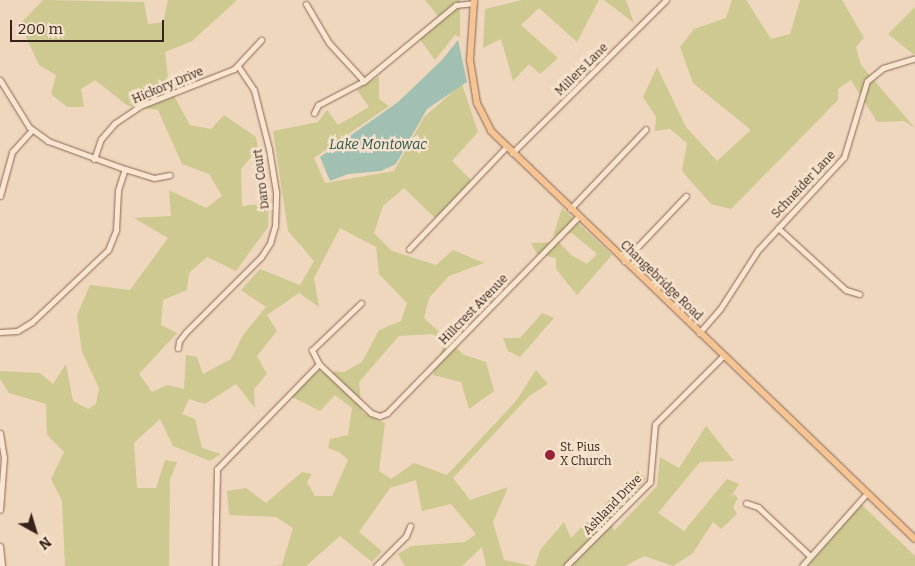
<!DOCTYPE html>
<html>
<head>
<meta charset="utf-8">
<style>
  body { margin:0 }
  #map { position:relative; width:915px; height:566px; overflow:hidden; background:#efd7bd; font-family:Bitter,serif }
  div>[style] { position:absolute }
  .green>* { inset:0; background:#cdc991 }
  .water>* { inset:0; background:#a1c0b1 }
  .roads { filter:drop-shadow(0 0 1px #876756) drop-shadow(0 0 1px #876756) }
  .minor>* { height:5px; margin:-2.5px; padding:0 2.5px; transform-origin:2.5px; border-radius:2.5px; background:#fae5d0 }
  .major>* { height:6px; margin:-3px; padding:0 3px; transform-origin:3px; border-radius:3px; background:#f5c492 }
  .dots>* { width:14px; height:14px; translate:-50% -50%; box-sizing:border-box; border:2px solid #f6e2cc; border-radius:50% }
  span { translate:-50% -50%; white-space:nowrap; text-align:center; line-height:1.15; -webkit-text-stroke:4.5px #f6e2cc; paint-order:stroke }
  .street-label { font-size:12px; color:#36231b }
  .poi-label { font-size:12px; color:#36231b }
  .left { translate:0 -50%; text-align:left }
  .water-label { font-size:14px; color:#29564b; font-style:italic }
  .north { position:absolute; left:10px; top:506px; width:50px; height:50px; -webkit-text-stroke:4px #f6e2cc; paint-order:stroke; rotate:141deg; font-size:14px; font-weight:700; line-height:20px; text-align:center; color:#36231b }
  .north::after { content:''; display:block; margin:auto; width:18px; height:22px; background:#36231b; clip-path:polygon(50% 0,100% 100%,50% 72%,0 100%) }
  .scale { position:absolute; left:10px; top:20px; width:154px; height:22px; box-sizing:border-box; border:2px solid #36231b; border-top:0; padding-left:6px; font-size:15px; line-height:18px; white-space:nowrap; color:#36231b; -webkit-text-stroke:4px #f6e2cc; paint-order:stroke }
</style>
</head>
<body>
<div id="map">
  <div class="green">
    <div style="clip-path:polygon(43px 0,144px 2px,148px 24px,163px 22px,168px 0,237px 0,192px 41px,165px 52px,169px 87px,190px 125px,211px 129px,224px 115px,256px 137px,258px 149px,241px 169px,242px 206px,261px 204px,269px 198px,268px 227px,236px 271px,207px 257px,189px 273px,187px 290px,163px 300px,161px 325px,177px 333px,139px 374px,152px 392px,167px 385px,184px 389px,186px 355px,197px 357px,203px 374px,231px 359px,243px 335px,266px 307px,241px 290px,260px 269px,300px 285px,314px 261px,288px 231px,273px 131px,318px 122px,327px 110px,338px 125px,369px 107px,357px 90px,379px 76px,379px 99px,389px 106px,314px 158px,325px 183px,394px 171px,424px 117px,462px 84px,478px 132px,452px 161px,473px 182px,437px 220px,404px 188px,383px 206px,374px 233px,392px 251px,436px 265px,453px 250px,484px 263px,449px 276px,429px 298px,424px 318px,464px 355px,486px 362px,494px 391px,469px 409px,461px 382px,433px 375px,444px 344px,433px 334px,399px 336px,359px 382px,362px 412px,385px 423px,379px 471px,391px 479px,414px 463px,447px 475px,516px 401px,536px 370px,548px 384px,529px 396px,453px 478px,470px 500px,508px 487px,493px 522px,504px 560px,532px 566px,486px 566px,482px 547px,462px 566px,405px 566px,398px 554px,411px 546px,465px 542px,476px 534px,451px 504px,422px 511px,416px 480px,390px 488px,359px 532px,382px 551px,372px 562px,340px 536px,306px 566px,275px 566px,282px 565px,293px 528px,276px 517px,229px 515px,227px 491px,246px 488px,266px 503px,302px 472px,312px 474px,307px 482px,315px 496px,332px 496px,348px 460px,339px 452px,328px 448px,330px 439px,348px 435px,352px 408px,335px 395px,320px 411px,290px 396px,318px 371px,344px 372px,362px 362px,379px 330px,401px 321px,407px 303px,379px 274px,376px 247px,340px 228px,314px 278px,319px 307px,299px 293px,267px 315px,277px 331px,257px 356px,267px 374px,254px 389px,255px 408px,236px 384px,205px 404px,189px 399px,182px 414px,195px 419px,202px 448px,221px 454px,210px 461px,173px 446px,160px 419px,134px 443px,137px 488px,156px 488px,165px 460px,177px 462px,170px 480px,169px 566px,65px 566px,62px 501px,51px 479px,64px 452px,47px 435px,46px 404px,9px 393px,0 379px,0 371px,40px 373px,53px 384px,66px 364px,73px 401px,88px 409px,96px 404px,99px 388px,82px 352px,77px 315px,90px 285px,130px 290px,168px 238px,134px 218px,171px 216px,169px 190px,206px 208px,222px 196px,209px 174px,182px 164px,158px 110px,128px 106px,95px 80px,81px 89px,84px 107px,67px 107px,51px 94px,56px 75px,39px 65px,20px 24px)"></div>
    <div style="clip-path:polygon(425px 0,460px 0,460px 37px,455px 35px,435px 60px,419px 38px,441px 20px)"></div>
    <div style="clip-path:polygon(522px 0,599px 0,577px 42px,539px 8px,521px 25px,558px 58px,540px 74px,529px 64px,513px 81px,501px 39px,483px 48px,485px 9px)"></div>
    <div style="clip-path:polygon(604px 0,626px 0,634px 23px)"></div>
    <div style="clip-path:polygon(732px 0,746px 0,771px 39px,790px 34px,800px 0,842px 0,864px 38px,856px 47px,861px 65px,915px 128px,904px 121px,877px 122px,851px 80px,838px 89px,838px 100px,731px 209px,711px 204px,682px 171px,687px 143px,670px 129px,655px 131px,656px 117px,643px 97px,657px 67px,686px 127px,717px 161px,751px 130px,693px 83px,680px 47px,694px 29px,726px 18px)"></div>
    <div style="clip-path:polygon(915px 7px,915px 54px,913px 54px,888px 34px)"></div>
    <div style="clip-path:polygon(562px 208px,612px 255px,577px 295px,556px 269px,556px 258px,537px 254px,531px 243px,559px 242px,571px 255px,587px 264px,597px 254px,572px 233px,553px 236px)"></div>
    <div style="clip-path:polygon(542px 313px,554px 318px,520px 357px,508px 351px,503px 338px,520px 338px)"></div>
    <div style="clip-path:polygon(706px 426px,734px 461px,700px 462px,658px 513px,684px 531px,727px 479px,739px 484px,730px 498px,734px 494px,738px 498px,733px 507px,737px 514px,721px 529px,713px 522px,693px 553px,673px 566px,644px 556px,625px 566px,535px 566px,540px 550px,564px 522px,571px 538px,638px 471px,646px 479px,610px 516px,614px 531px,657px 486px,660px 457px,679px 468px)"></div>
    <div style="clip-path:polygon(858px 501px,915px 556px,915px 566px,806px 566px)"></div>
  </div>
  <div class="water">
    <div style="clip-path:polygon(458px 40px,467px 82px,427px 109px,396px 164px,381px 171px,348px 174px,330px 181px,320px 157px,398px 102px,442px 60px)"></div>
  </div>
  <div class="roads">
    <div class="minor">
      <div style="left:306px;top:4px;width:45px;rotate:59.5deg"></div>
      <div style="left:329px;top:43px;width:52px;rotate:47.4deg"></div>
      <div style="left:0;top:80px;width:55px;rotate:58.3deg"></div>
      <div style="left:29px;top:127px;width:24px;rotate:36deg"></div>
      <div style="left:48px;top:141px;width:82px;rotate:20deg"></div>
      <div style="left:125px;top:169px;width:30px;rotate:17deg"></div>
      <div style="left:154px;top:178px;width:16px;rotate:-11deg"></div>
      <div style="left:314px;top:113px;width:9px;rotate:-63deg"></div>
      <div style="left:318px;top:105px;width:52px;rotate:-27.6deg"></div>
      <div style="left:364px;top:81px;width:119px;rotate:-39.6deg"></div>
      <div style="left:456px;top:5px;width:18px;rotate:-6deg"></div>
      <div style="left:512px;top:153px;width:217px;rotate:-44.8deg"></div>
      <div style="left:94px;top:159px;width:21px;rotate:-71deg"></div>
      <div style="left:101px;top:139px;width:21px;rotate:-49deg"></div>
      <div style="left:115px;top:123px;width:30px;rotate:-34deg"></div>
      <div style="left:140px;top:106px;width:101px;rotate:-21.5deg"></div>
      <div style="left:234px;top:69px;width:40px;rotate:-47deg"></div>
      <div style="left:0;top:196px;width:46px;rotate:-74.7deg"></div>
      <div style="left:12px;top:152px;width:30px;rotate:-48deg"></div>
      <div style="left:570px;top:209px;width:110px;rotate:-46.5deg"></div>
      <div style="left:778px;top:228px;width:92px;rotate:42.4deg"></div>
      <div style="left:846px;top:290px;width:14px;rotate:17deg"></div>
      <div style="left:409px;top:249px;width:141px;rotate:-46.4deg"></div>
      <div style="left:624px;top:261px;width:90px;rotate:-46.4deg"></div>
      <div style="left:0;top:332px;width:17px;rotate:-3deg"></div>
      <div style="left:17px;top:331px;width:17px;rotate:-31deg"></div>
      <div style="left:32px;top:322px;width:105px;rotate:-43.5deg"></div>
      <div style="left:108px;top:250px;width:22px;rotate:-68deg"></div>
      <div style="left:116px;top:230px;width:40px;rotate:-87.1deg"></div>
      <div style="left:118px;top:190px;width:22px;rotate:-72deg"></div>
      <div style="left:699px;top:333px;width:32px;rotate:-49deg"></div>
      <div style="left:720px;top:309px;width:70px;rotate:-57.2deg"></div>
      <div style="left:758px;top:250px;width:127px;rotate:-47.2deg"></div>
      <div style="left:844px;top:157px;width:79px;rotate:-73.2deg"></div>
      <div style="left:867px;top:81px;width:21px;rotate:-39deg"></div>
      <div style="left:883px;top:68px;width:34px;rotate:-17deg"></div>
      <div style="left:178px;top:348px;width:7px;rotate:-82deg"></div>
      <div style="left:179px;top:341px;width:11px;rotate:-52deg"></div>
      <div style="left:186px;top:332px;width:106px;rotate:-45deg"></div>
      <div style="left:261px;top:257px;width:17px;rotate:-57deg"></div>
      <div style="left:270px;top:243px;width:18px;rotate:-74deg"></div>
      <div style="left:275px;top:226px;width:34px;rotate:-88deg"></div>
      <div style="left:276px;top:192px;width:44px;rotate:-99.2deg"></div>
      <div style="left:269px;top:149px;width:61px;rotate:-104.3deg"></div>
      <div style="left:254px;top:90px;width:29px;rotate:-124deg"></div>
      <div style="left:319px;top:364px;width:71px;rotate:43.3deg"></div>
      <div style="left:371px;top:413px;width:9px;rotate:18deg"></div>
      <div style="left:380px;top:416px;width:8px;rotate:-23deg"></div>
      <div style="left:387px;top:413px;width:274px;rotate:-45.7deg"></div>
      <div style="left:0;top:433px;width:24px;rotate:81deg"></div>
      <div style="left:4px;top:457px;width:53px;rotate:94.3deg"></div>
      <div style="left:746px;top:503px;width:13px;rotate:18deg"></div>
      <div style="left:758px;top:507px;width:71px;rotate:43.3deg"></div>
      <div style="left:0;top:546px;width:20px;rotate:84deg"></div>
      <div style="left:215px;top:566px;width:97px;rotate:-88.8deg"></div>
      <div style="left:217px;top:469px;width:146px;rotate:-45.8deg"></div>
      <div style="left:319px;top:364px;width:16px;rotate:-117deg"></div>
      <div style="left:312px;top:350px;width:68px;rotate:-43.8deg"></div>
      <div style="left:376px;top:566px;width:42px;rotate:-45deg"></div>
      <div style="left:406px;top:536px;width:11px;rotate:-68deg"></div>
      <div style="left:566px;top:566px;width:119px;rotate:-45deg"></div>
      <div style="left:650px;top:482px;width:58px;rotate:-85.1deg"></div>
      <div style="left:655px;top:424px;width:96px;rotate:-45deg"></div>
      <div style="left:802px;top:566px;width:98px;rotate:-48.3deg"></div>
    </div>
    <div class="major">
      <div style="left:474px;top:0;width:60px;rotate:93.8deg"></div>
      <div style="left:470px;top:60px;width:44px;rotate:80.8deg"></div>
      <div style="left:477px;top:103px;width:31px;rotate:63deg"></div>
      <div style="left:491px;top:131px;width:588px;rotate:43.9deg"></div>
    </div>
  </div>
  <div class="dots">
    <div style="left:550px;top:455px;background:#98243a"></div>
  </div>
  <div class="street-label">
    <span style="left:582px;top:70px;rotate:-45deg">Millers Lane</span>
    <span style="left:168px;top:86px;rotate:-23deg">Hickory Drive</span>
    <span style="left:262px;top:179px;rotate:-97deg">Daro Court</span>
    <span style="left:804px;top:185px;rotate:-47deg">Schneider Lane</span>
    <span style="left:661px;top:281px;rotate:44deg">Changebridge Road</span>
    <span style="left:474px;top:310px;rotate:-46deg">Hillcrest Avenue</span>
    <span style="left:613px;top:505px;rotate:-46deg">Ashland Drive</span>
  </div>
  <div class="poi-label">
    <span class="left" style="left:560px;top:455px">St. Pius<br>X Church</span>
  </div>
  <div class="water-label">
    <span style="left:378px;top:145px">Lake Montowac</span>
  </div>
  <div class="north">N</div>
  <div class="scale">200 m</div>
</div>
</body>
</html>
